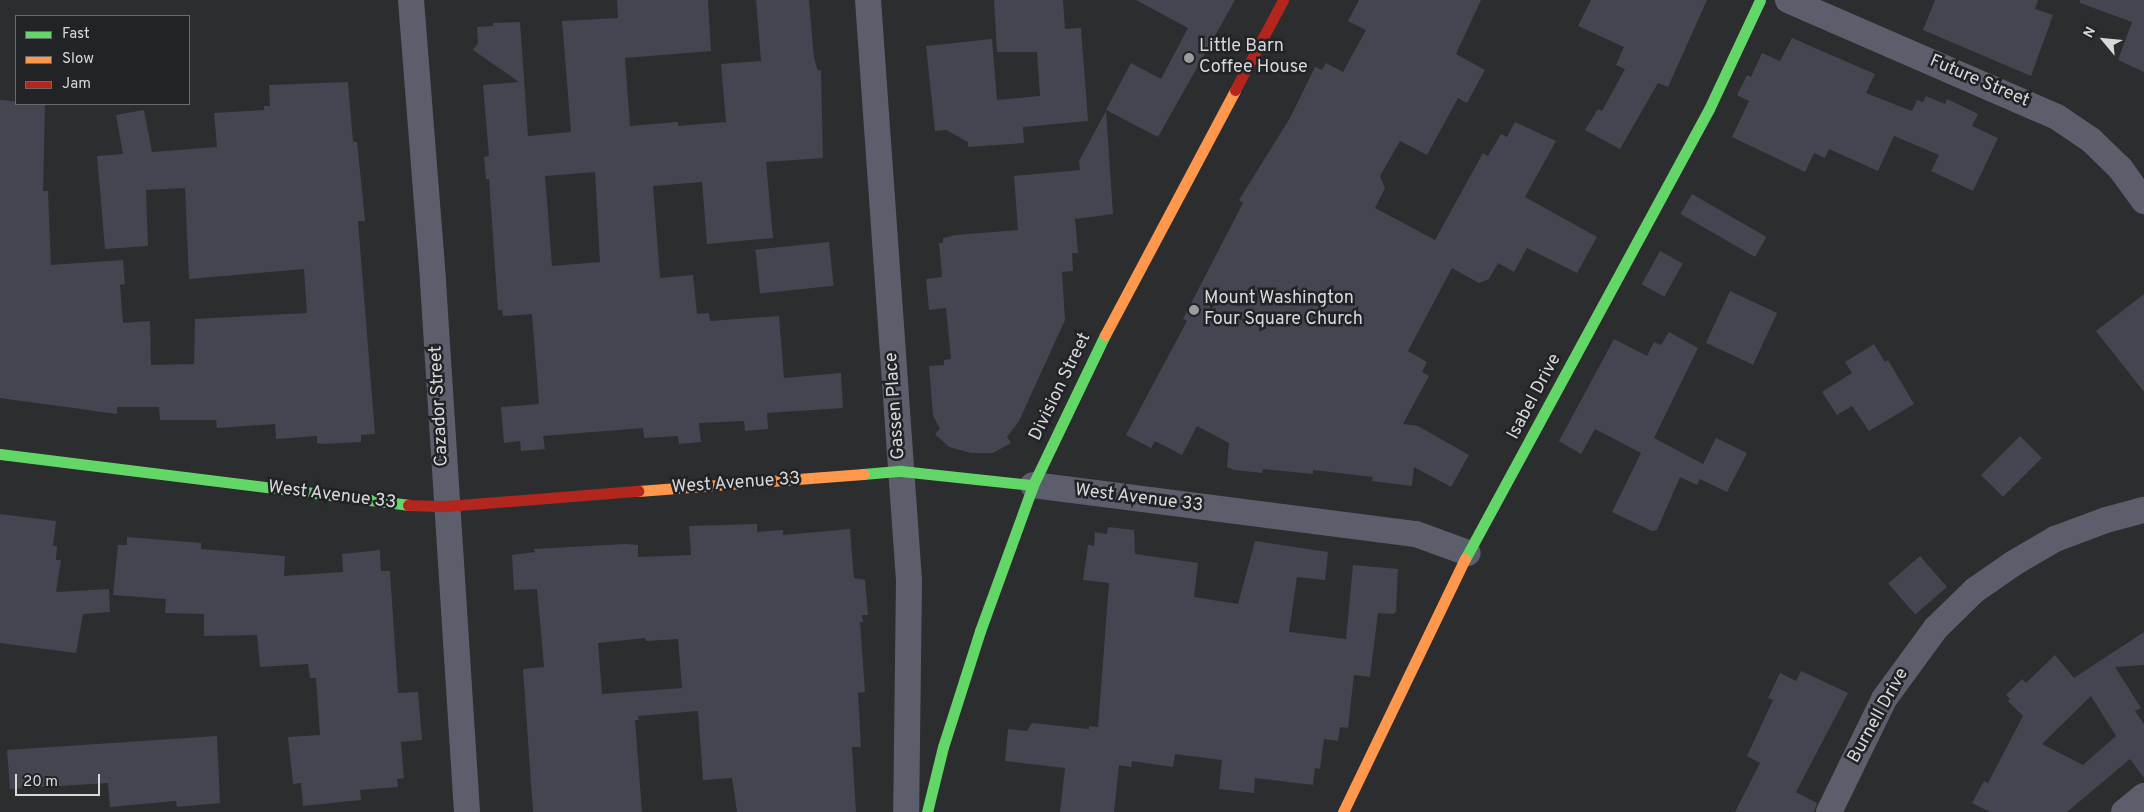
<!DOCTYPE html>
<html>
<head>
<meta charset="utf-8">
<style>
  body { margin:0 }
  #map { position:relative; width:2144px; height:812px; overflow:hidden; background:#2c2d2f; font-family:Overpass,sans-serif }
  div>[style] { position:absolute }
  .building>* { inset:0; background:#434650; transform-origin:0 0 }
  .street>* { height:26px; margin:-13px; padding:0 13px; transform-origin:13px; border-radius:13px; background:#5c5f6b }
  .fast>* { height:11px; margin:-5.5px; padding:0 5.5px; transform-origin:5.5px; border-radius:5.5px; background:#63d668 }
  .slow>* { height:11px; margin:-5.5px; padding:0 5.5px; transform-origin:5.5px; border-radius:5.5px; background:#ff974d }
  .jam>* { height:11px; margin:-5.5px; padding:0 5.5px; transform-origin:5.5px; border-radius:5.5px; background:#b3261e }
  .dots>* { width:14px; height:14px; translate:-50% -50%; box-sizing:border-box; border:2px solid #222326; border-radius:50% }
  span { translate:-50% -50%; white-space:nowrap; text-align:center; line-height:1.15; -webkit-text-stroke:5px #222326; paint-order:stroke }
  .poi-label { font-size:18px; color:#d8d8db }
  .left { translate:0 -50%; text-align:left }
  .street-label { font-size:18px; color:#d8d8db }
  .legend { position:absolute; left:15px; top:15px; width:175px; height:90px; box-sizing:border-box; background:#222326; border:1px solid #6b6b6e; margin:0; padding:6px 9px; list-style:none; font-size:15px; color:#d8d8db }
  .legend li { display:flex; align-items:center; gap:10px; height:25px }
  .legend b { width:25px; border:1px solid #6b6b6e }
  .north { position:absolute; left:2079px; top:15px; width:50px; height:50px; -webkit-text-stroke:4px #222326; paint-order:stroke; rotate:298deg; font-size:14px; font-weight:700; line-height:20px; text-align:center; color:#d8d8db }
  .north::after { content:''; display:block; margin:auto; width:18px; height:22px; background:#d8d8db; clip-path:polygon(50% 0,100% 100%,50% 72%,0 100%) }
  .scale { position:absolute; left:15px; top:774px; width:85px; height:22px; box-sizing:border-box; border:2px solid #d8d8db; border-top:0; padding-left:6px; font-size:15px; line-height:18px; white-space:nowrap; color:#d8d8db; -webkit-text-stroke:4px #222326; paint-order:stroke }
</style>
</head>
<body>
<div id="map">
  <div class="building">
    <div style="clip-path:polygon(evenodd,617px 0,708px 0,711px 51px,625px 58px,630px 126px,678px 122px,678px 126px,726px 122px,721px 64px,761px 61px,756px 0,809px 0,814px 58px,818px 71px,821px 70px,823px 158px,766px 162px,773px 238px,707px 244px,702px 182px,653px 186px,660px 278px,693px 275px,697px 314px,709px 313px,710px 321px,779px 316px,784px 378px,841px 373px,843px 408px,767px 413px,768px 429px,745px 431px,744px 421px,699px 423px,701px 442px,679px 444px,678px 436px,644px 438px,643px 428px,543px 436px,545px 449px,521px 451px,520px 441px,504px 443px,501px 407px,539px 404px,532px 314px,503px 316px,502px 310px,498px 310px,489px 179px,486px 179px,484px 157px,489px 156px,483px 85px,519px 82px,473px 50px,478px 43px,477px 27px,493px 26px,493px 23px,520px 22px,528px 136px,571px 132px,562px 21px,618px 18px,617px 0,595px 172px,600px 262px,552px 266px,545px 176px,595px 172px)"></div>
    <div style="clip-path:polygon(994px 0,1063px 0,1065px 29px,1081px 28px,1088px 121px,1023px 127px,1024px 143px,968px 147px,968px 142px,946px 130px,935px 131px,926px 46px,992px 39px,997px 100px,1040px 96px,1037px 52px,997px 52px)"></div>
    <div style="clip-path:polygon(1136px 0,1235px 0,1158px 137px,1106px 110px,1131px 63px,1161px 79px,1188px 28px)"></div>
    <div style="clip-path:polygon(1359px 0,1481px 0,1456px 54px,1485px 70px,1467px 103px,1458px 98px,1427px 155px,1400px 141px,1380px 176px,1385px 188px,1375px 208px,1435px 240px,1483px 153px,1488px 156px,1501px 134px,1507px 137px,1515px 122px,1556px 141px,1525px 197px,1597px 237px,1577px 273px,1527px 248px,1514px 272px,1498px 263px,1489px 279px,1479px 283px,1452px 268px,1408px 351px,1427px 362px,1422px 372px,1429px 376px,1403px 424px,1418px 426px,1469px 455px,1451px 487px,1414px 467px,1412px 486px,1372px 481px,1373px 477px,1313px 470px,1313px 474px,1263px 469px,1262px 473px,1234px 470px,1227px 467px,1229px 443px,1197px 426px,1182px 455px,1155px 441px,1151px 448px,1126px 435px,1187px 321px,1183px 319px,1243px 203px,1239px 200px,1290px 118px,1315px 67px,1322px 70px,1326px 63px,1343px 72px,1366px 30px,1348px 21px)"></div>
    <div style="clip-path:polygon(1591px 0,1707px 0,1668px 87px,1658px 83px,1620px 149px,1585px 130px,1598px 109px,1602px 111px,1625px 69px,1616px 65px,1624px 47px,1578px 26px)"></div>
    <div style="clip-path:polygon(1935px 0,2038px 0,2035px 9px,2053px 15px,2031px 76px,1923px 30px)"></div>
    <div style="clip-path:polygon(2080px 0,2144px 0,2144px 72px,2118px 60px,2132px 22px,2080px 3px)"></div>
    <div style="clip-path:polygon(1792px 38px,1875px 74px,1866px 93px,1891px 103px,1912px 111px,1917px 100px,1923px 102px,1926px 96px,1945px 104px,1947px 99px,1978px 114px,1972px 126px,1998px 138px,1973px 191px,1931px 171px,1939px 155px,1894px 136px,1878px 171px,1829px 149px,1825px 158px,1814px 153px,1805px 172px,1732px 137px,1749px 101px,1737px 95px,1747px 75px,1751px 77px,1762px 53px,1780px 61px)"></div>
    <div style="clip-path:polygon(348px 82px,353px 142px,357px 142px,362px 190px,365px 221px,358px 221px,375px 434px,361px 435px,361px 442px,322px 444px,317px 443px,317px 436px,276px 439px,275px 424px,217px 428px,216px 420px,160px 420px,159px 407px,117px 407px,117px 414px,0 398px,0 100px,45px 104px,43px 191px,48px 191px,51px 265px,123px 260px,125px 284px,120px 285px,123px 323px,150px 321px,151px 365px,194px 364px,195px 319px,307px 313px,304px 269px,189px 279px,185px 188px,146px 190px,148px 246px,105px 249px,97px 156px,123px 154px,116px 115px,144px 110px,152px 152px,217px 147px,214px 113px,264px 110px,264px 106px,270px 106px,269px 85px)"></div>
    <div style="clip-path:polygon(1106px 111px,1113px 214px,1075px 219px,1078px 253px,1072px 253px,1073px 271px,1062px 272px,1065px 320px,1019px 421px,1007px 437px,1011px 443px,993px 453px,971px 453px,949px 447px,935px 434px,940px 429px,933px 415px,929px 366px,944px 365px,944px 360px,951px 359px,946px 308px,929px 310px,926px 279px,942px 277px,939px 243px,943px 243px,943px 238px,956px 235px,1018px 230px,1014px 176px,1080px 170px,1079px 161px)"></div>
    <div style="left:1692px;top:194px;width:86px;height:23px;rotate:30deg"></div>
    <div style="left:829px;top:242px;width:44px;height:74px;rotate:84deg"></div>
    <div style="left:1660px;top:251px;width:26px;height:38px;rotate:29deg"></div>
    <div style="left:1730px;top:291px;width:52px;height:57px;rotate:25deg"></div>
    <div style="clip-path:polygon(2144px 294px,2144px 392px,2096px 331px)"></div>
    <div style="clip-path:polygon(1669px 332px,1698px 348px,1654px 438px,1703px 464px,1716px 438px,1747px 453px,1727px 492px,1700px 479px,1697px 485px,1680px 477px,1657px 530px,1652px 531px,1612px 512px,1641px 453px,1595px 429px,1581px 454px,1559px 441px,1614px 339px,1647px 356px,1654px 342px,1661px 345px)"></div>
    <div style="clip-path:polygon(1874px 344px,1885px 362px,1888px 360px,1914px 404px,1869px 431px,1852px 406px,1837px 415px,1822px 392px,1852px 373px,1845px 362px)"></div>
    <div style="left:2020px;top:436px;width:31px;height:55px;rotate:45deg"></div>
    <div style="clip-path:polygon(0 514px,56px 521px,53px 546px,57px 546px,56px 560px,61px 560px,56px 592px,109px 589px,110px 612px,83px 614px,76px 653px,0 643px)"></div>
    <div style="clip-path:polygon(evenodd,757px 524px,757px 532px,783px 530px,783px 535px,850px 529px,854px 578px,865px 580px,868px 615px,862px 615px,863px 622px,860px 622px,865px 692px,858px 693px,861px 747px,852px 747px,856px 812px,737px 812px,732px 778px,703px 780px,698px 711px,638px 716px,639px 720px,635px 720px,642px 812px,533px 812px,523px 669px,544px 667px,537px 589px,514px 590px,512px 555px,535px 552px,534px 549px,625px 544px,638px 545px,638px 557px,691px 555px,689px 526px,757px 524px,645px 638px,646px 641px,678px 639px,682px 688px,602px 694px,598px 643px,645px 638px)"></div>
    <div style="clip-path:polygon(1108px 527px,1134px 530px,1135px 554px,1198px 563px,1194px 597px,1238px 604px,1255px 541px,1328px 552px,1325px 580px,1297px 577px,1289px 632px,1346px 639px,1353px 565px,1398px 569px,1396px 612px,1393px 614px,1378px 613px,1370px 677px,1354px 675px,1348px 728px,1340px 727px,1338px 741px,1324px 739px,1320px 769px,1315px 768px,1313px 785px,1255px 778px,1254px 793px,1219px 789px,1222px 760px,1175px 754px,1173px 767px,1132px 761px,1131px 767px,1119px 765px,1114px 812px,1060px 812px,1065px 768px,1005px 761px,1008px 729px,1027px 731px,1032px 723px,1089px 729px,1089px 726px,1098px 727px,1109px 583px,1083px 580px,1088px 545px,1094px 546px,1095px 532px,1107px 534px)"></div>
    <div style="clip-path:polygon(127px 537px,201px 543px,201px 549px,285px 556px,284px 576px,343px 572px,342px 554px,380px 550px,381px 571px,390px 571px,398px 693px,418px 692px,422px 740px,401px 742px,404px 778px,397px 779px,398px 787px,360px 790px,361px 800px,303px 806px,301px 783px,293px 784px,288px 737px,320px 735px,316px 678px,310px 678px,308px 664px,260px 667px,257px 635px,204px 636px,204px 614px,165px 613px,166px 599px,113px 595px,118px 545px,127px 545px)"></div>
    <div style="left:1920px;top:556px;width:41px;height:42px;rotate:49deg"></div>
    <div style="clip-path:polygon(evenodd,2144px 632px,2144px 665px,2115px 667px,2141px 708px,2135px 711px,2144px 724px,2144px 778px,2130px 759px,2067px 812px,1990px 812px,1972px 803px,1984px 781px,1988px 783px,2023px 716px,2008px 701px,2010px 699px,2006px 695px,2022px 679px,2026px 683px,2055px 655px,2074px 678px,2144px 632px,2091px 696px,2116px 736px,2083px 765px,2042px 744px,2091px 696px)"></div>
    <div style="clip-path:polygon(1801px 671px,1848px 693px,1796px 792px,1817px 803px,1814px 812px,1735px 812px,1760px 763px,1747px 756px,1773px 700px,1768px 698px,1780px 673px,1796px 681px)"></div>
    <div style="clip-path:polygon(217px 736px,220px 803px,177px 807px,176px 801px,110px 807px,108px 783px,10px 789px,7px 750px)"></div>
  </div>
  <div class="street">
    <div style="left:411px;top:0;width:283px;rotate:85.5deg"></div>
    <div style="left:433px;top:282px;width:531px;rotate:86.33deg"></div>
    <div style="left:868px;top:0;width:581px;rotate:85.96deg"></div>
    <div style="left:909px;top:580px;width:232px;rotate:90.7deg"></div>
    <div style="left:1788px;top:0;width:293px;rotate:23.5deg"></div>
    <div style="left:2057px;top:117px;width:41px;rotate:34.1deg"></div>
    <div style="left:2091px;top:140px;width:40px;rotate:44deg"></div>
    <div style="left:2120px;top:168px;width:41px;rotate:54deg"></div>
    <div style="left:1033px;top:485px;width:386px;rotate:7.3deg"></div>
    <div style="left:1416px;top:534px;width:55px;rotate:20.1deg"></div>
    <div style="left:1829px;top:812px;width:126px;rotate:-64deg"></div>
    <div style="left:1884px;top:699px;width:88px;rotate:-53.8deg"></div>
    <div style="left:1936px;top:628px;width:54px;rotate:-44.3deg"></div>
    <div style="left:1975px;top:590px;width:47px;rotate:-34.7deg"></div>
    <div style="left:2014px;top:563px;width:48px;rotate:-30.3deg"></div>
    <div style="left:2055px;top:539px;width:54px;rotate:-20.4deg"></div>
    <div style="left:2106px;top:520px;width:39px;rotate:-15deg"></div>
    <div style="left:2124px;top:812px;width:26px;rotate:-39deg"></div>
  </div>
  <div class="fast">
    <div style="left:0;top:454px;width:411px;rotate:7.1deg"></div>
    <div style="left:863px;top:474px;width:38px;rotate:-5deg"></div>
    <div style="left:901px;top:471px;width:133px;rotate:6.1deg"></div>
    <div style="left:1465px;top:559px;width:512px;rotate:-61.53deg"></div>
    <div style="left:1709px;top:109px;width:120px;rotate:-64.9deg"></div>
    <div style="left:927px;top:812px;width:67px;rotate:-76.2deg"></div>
    <div style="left:943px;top:747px;width:122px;rotate:-72.3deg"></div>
    <div style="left:980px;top:631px;width:155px;rotate:-70deg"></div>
    <div style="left:1033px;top:485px;width:166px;rotate:-64.4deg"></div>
  </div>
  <div class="slow">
    <div style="left:1105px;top:335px;width:277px;rotate:-62deg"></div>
    <div style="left:638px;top:491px;width:226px;rotate:-4.3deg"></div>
    <div style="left:1343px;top:812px;width:281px;rotate:-64.3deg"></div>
  </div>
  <div class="jam">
    <div style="left:1235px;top:90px;width:102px;rotate:-61.9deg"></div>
    <div style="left:408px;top:505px;width:38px;rotate:2deg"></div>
    <div style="left:446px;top:506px;width:193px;rotate:-4.5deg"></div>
  </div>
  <div class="dots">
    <div style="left:1189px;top:58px;background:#9c9c9f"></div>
    <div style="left:1194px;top:310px;background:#9c9c9f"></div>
  </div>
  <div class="poi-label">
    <span class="left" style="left:1199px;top:58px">Little Barn<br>Coffee House</span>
    <span class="left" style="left:1204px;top:310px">Mount Washington<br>Four Square Church</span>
  </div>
  <div class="street-label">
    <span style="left:1979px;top:82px;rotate:23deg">Future Street</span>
    <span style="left:1061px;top:387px;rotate:-64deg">Division Street</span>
    <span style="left:1535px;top:397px;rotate:-62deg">Isabel Drive</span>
    <span style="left:440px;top:406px;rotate:-93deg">Cazador Street</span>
    <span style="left:896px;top:406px;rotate:-94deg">Gassen Place</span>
    <span style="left:736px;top:484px;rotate:-4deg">West Avenue 33</span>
    <span style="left:332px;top:496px;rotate:7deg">West Avenue 33</span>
    <span style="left:1139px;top:499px;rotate:7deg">West Avenue 33</span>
    <span style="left:1879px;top:716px;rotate:-61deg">Burnell Drive</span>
  </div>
  <ul class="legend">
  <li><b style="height:6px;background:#63d668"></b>Fast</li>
  <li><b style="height:6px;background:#ff974d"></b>Slow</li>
  <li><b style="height:6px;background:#b3261e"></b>Jam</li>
  </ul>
  <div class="north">N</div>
  <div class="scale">20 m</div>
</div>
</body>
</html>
